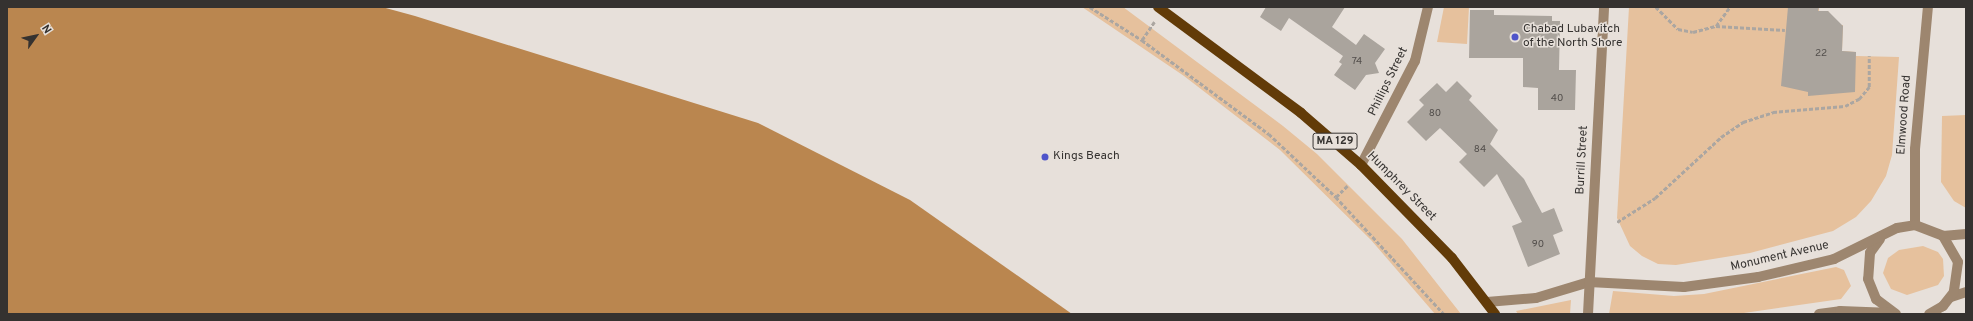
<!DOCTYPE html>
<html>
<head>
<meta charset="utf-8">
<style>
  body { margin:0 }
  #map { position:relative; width:1973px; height:321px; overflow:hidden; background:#e7e0da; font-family:Overpass,sans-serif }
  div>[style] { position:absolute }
  .green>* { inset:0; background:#e6c19d }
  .water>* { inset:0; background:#ba864f }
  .building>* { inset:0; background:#aaa49d }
  .path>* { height:2.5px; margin-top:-1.25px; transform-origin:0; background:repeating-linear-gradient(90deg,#aba6a1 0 4px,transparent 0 6px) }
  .minor>* { height:10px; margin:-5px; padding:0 5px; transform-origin:5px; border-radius:5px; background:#9d866f }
  .major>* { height:10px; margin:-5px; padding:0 5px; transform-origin:5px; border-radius:5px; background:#623b08 }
  .dots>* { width:11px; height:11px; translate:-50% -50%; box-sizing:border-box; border:2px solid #e7e0da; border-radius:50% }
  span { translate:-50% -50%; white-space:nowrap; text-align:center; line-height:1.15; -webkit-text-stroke:3px #e7e0da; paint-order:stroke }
  .number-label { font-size:10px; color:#524e4b }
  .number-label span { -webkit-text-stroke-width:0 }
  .shield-label span { padding:1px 3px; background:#e7e0da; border:1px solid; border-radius:3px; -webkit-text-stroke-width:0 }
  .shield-label { font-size:11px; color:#353230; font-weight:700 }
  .poi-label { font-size:12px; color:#353230 }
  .left { translate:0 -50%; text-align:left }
  .street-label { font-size:12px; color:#353230 }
  .frame { position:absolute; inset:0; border:8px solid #353230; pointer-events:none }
  .north { position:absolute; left:16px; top:16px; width:40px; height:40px; -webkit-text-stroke:3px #e7e0da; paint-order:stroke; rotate:57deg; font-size:11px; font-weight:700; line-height:16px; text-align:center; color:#353230 }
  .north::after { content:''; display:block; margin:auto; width:14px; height:18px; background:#353230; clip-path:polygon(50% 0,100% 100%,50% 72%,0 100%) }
</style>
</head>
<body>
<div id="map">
  <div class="green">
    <div style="clip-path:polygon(1082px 7px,1123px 7px,1283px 126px,1317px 154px,1402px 239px,1461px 314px,1435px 314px,1371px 240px,1280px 150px,1184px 76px)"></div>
    <div style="clip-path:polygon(1444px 7px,1469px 7px,1467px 44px,1437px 42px)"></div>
    <div style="clip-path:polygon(1629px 7px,1819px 7px,1819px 11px,1828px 11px,1837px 25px,1843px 25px,1842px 51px,1856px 52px,1856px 56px,1899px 57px,1892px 155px,1886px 176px,1871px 201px,1856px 217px,1833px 231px,1750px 253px,1676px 265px,1658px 264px,1642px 256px,1630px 246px,1617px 218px)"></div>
    <div style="clip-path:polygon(1966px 115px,1966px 208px,1954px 201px,1941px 182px,1942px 116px)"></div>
    <div style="clip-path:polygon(1923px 246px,1938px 252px,1943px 259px,1944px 276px,1938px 285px,1907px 295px,1891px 289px,1883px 273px,1888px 258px,1899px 250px)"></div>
    <div style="clip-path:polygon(1836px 267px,1844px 270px,1851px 286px,1841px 299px,1737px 314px,1609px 314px,1613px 291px,1674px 296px,1704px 294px)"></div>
    <div style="clip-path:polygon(1571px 300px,1570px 314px,1518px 314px,1516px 311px)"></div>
  </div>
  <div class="water">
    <div style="clip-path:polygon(7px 7px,382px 7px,415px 16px,758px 123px,910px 200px,1072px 314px,7px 314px)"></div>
  </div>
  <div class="building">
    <div style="clip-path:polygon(1266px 7px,1345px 7px,1332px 27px,1356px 45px,1364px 34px,1385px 49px,1375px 63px,1379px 73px,1366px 75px,1355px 90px,1334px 75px,1342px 64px,1339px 62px,1343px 56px,1289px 18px,1281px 31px,1260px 17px)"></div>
    <div style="clip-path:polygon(1788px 7px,1819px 7px,1818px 11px,1828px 11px,1843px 26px,1842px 51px,1856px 52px,1855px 92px,1808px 96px,1808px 92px,1781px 86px)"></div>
    <div style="clip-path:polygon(1470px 10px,1494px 10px,1494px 15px,1552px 16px,1552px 21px,1560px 21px,1559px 70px,1576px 70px,1575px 110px,1538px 110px,1538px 88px,1523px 87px,1523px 58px,1469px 58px)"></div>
    <div style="clip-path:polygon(1457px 81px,1472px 96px,1469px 100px,1498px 130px,1490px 144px,1524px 179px,1542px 213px,1554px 208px,1563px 231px,1553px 235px,1560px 254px,1528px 267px,1512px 226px,1522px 222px,1497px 174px,1484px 187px,1459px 162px,1467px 154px,1440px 128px,1426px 141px,1407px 122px,1424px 105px,1419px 100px,1437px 83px,1446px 92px)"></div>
  </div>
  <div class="path">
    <div style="left:1090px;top:7px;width:62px;rotate:32.4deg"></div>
    <div style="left:1142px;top:40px;width:158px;rotate:36.5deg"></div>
    <div style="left:1269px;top:134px;width:92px;rotate:43.2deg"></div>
    <div style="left:1336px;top:197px;width:159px;rotate:47.3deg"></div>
    <div style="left:1656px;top:7px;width:31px;rotate:45deg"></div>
    <div style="left:1678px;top:29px;width:15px;rotate:11deg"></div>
    <div style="left:1693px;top:32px;width:24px;rotate:-15deg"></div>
    <div style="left:1716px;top:26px;width:24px;rotate:-54deg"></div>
    <div style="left:1716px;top:26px;width:69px;rotate:3.3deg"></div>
    <div style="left:1142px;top:40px;width:22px;rotate:-56deg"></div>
    <div style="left:1336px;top:197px;width:16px;rotate:-45deg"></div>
    <div style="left:1617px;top:222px;width:45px;rotate:-32.3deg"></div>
    <div style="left:1655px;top:198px;width:90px;rotate:-42.7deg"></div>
    <div style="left:1721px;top:137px;width:27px;rotate:-34deg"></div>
    <div style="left:1743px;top:122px;width:32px;rotate:-18deg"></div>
    <div style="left:1773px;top:112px;width:72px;rotate:-4.8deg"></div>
    <div style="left:1845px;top:106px;width:16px;rotate:-27deg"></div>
    <div style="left:1859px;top:99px;width:16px;rotate:-50deg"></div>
    <div style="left:1869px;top:87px;width:31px;rotate:-90deg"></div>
    <div style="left:1458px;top:314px;width:1px;rotate:-45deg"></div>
  </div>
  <div class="minor">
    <div style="left:1361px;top:165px;width:117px;rotate:-62.6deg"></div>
    <div style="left:1415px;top:61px;width:56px;rotate:-76.5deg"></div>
    <div style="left:1915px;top:225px;width:76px;rotate:-90deg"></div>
    <div style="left:1915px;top:149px;width:143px;rotate:-84.8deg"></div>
    <div style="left:1943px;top:236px;width:23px;rotate:-5deg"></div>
    <div style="left:1880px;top:239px;width:17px;rotate:126deg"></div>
    <div style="left:1870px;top:253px;width:26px;rotate:94deg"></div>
    <div style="left:1868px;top:279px;width:22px;rotate:68deg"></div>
    <div style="left:1876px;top:299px;width:25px;rotate:37deg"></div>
    <div style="left:1951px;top:297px;width:16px;rotate:-18deg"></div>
    <div style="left:1487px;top:302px;width:49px;rotate:-4.7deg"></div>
    <div style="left:1536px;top:298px;width:55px;rotate:-16.8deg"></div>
    <div style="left:1589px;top:282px;width:95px;rotate:3deg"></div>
    <div style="left:1684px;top:287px;width:75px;rotate:-7.7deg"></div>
    <div style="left:1758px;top:277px;width:78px;rotate:-13.3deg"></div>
    <div style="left:1834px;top:259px;width:70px;rotate:-26.2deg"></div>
    <div style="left:1897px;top:228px;width:18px;rotate:-9deg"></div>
    <div style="left:1915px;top:225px;width:30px;rotate:21deg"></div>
    <div style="left:1943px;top:236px;width:30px;rotate:60deg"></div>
    <div style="left:1958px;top:262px;width:30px;rotate:98deg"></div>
    <div style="left:1954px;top:292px;width:18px;rotate:128deg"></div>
    <div style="left:1943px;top:306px;width:16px;rotate:150deg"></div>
    <div style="left:1588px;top:314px;width:307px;rotate:-87deg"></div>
    <div style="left:1819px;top:314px;width:21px;rotate:-8deg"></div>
    <div style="left:1840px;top:311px;width:52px;rotate:2.2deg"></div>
  </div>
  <div class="major">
    <div style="left:1158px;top:7px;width:178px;rotate:36.5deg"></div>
    <div style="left:1301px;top:113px;width:79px;rotate:40.9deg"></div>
    <div style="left:1361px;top:165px;width:130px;rotate:45.6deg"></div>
    <div style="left:1452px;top:258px;width:71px;rotate:52.5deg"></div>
  </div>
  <div class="dots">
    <div style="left:1515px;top:37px;background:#4f54ca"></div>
    <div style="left:1045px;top:157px;background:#4f54ca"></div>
  </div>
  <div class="number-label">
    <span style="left:1821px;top:54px">22</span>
    <span style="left:1357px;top:62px">74</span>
    <span style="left:1557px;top:99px">40</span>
    <span style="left:1435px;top:114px">80</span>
    <span style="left:1480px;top:150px">84</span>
    <span style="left:1538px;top:245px">90</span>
  </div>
  <div class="shield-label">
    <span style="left:1335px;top:141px">MA 129</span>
  </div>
  <div class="poi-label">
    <span class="left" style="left:1523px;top:37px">Chabad Lubavitch<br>of the North Shore</span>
    <span class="left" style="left:1053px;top:157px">Kings Beach</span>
  </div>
  <div class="street-label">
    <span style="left:1389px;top:82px;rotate:-64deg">Phillips Street</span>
    <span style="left:1905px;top:115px;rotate:-86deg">Elmwood Road</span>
    <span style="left:1583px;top:160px;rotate:-87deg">Burrill Street</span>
    <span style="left:1401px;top:187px;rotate:45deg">Humphrey Street</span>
    <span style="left:1780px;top:257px;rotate:-13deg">Monument Avenue</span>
  </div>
  <div class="frame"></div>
  <div class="north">N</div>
</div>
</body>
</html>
